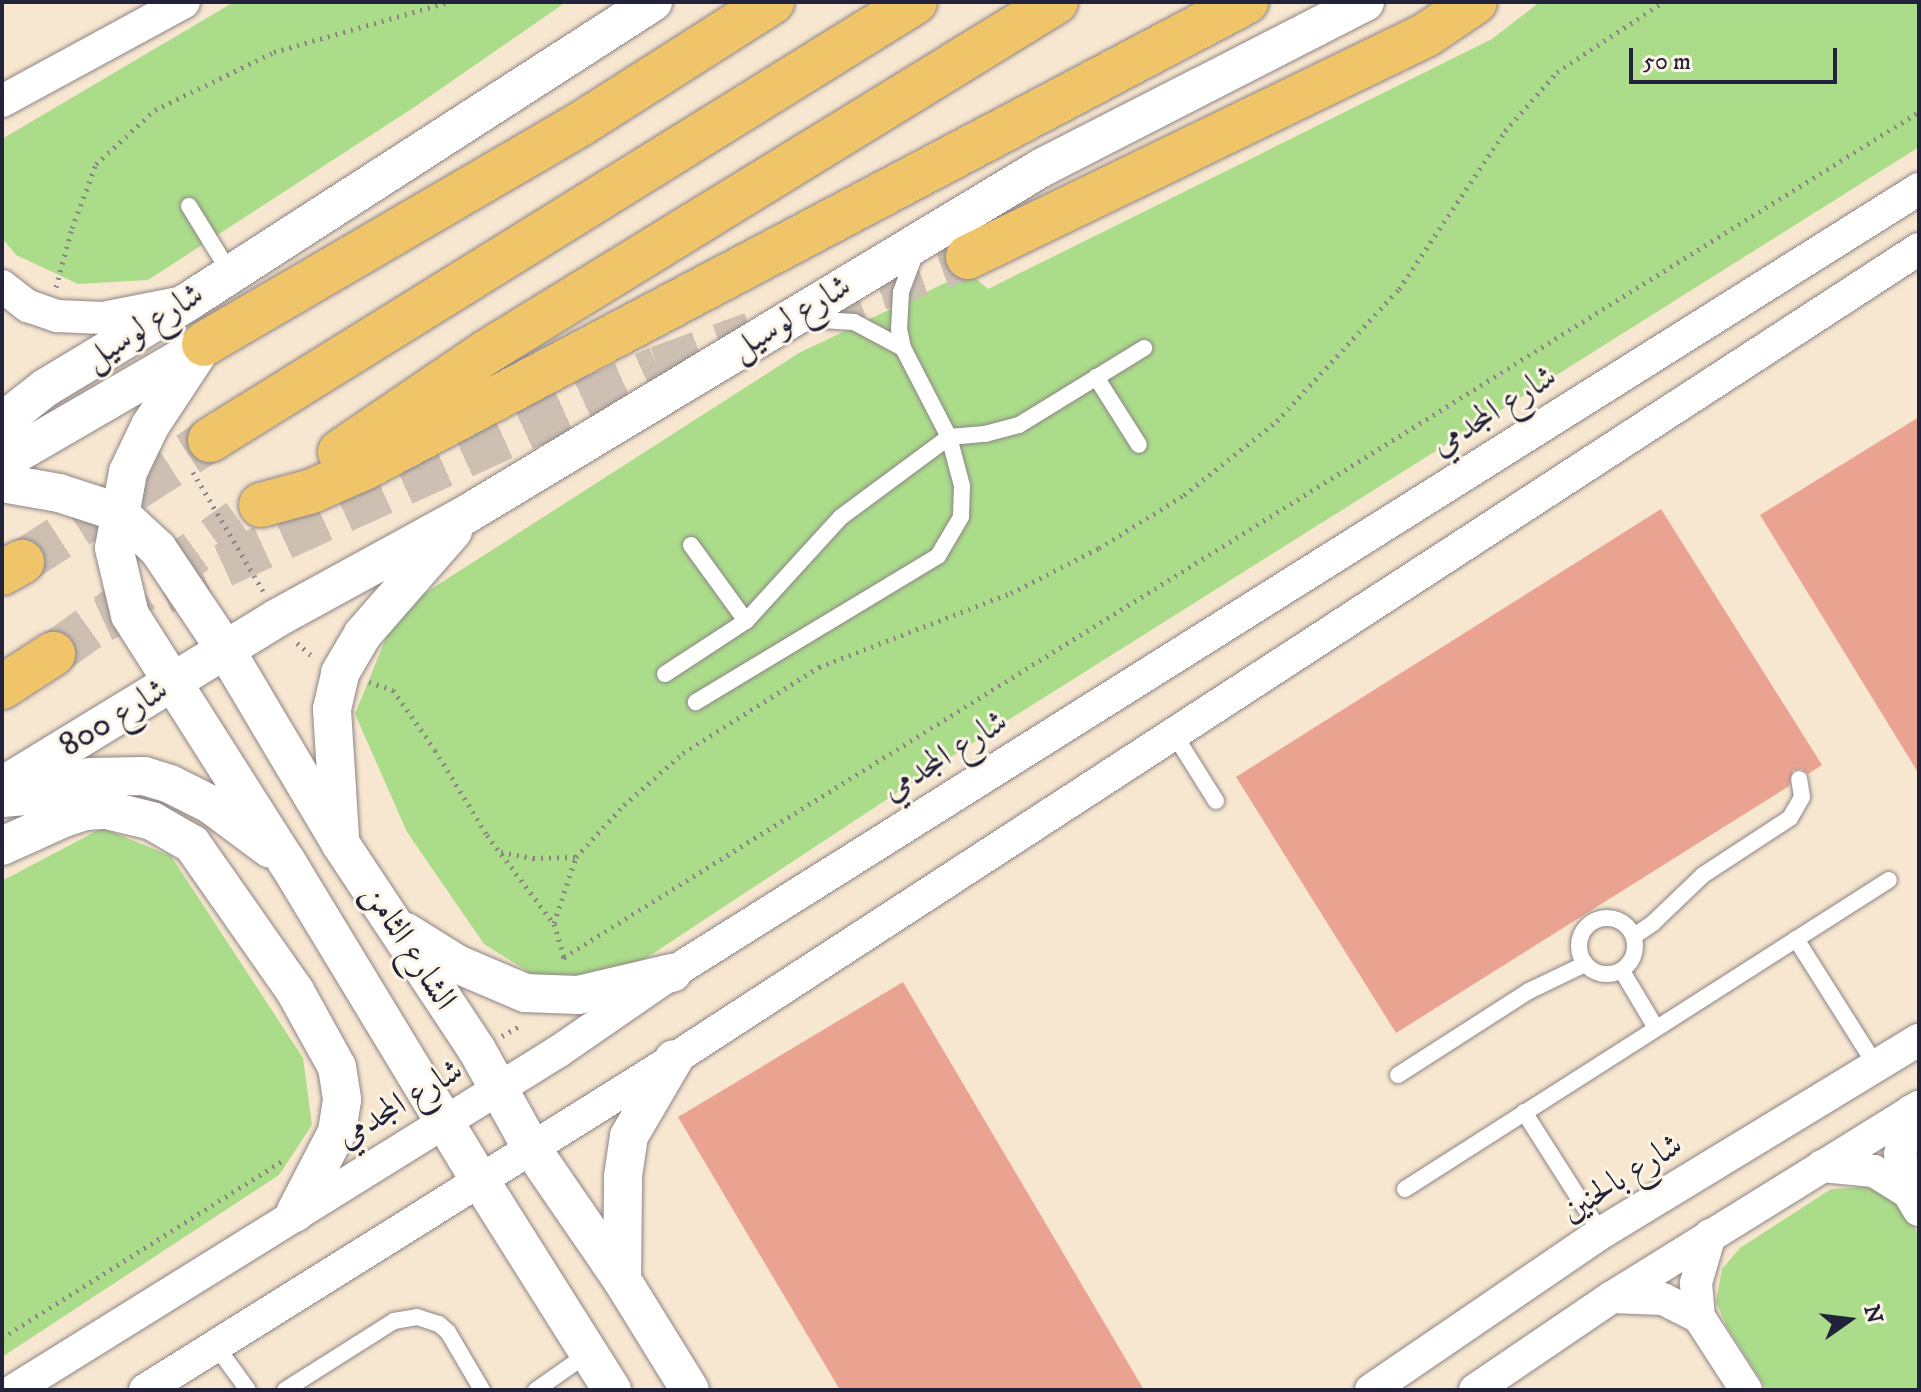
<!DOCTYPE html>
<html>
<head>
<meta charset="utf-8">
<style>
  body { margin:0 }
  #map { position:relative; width:1921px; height:1392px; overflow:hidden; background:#f8e7d0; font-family:"IM FELL DW Pica",Amiri,serif }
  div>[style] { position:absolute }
  .green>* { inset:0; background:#abdc8a }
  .building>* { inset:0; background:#eba391 }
  .trunk-tunnel>* { height:44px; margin-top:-22px; transform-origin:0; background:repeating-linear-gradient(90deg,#cdc0b2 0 44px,transparent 0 66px) }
  .path>* { height:5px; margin-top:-2.5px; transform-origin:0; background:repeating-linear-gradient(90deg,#8d8486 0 2px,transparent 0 8px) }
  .roads { filter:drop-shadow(0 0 2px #8d8486) drop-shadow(0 0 2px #8d8486) }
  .service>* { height:16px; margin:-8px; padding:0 8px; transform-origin:8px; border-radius:8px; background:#fff }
  .service>.ring { margin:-8px; padding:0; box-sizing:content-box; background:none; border:16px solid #fff; border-radius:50% }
  .minor>* { height:32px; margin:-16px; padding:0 16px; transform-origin:16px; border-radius:16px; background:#fff }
  .tertiary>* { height:38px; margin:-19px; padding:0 19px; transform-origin:19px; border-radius:19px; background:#fff }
  .trunk>* { height:44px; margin:-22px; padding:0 22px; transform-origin:22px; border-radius:22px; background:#f0c469 }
  span { translate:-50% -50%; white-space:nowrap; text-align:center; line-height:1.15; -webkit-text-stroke:6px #fcf5e5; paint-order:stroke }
  .street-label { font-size:34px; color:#22223b }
  .frame { position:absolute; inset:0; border:4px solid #22223b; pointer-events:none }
  .north { position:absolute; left:1809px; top:1280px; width:80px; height:80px; -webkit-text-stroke:6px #fcf5e5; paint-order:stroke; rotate:76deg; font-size:22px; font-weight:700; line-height:32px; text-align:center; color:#22223b }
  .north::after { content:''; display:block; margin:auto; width:28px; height:36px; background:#22223b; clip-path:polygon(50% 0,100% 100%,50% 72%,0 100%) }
  .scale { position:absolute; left:1629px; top:48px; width:208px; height:36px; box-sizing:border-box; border:4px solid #22223b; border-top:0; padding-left:10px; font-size:24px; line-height:28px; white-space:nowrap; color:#22223b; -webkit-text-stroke:6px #fcf5e5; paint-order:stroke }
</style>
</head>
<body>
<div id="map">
  <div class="green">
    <div style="clip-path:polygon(234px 2px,566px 2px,413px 108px,148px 280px,78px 284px,16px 255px,2px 238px,2px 139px)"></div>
    <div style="clip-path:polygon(1540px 2px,1919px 2px,1919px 147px,986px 734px,578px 1003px,484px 944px,407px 832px,355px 714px,397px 611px,799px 353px,968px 272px,988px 289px,1492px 39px)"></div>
    <div style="clip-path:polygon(102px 828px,171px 856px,303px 1058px,312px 1125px,279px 1175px,2px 1357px,2px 881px)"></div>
    <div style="clip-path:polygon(1866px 1187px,1898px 1201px,1919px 1235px,1919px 1390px,1767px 1390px,1727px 1327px,1716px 1302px,1722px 1269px,1740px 1248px,1831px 1189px)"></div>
  </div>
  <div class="building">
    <div style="clip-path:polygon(1919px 417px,1919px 774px,1760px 515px)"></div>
    <div style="clip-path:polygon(1661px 509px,1822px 765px,1808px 774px,1802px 769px,1793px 770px,1789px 786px,1396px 1033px,1236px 777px)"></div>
    <div style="clip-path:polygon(903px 982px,1144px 1390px,840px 1390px,678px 1117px)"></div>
  </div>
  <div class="trunk-tunnel">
    <div style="left:817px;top:311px;width:160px;rotate:-19.7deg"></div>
    <div style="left:22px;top:562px;width:224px;rotate:-33deg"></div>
    <div style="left:103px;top:620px;width:610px;rotate:-24.42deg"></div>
    <div style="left:658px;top:368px;width:100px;rotate:-19.9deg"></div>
    <div style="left:53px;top:654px;width:229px;rotate:-35.6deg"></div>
  </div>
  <div class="path">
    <div style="left:56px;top:287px;width:61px;rotate:-74.8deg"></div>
    <div style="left:72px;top:228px;width:68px;rotate:-69.4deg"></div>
    <div style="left:96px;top:164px;width:80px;rotate:-42.5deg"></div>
    <div style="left:155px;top:110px;width:132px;rotate:-26deg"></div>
    <div style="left:274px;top:52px;width:181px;rotate:-16deg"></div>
    <div style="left:193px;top:472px;width:138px;rotate:59.5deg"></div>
    <div style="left:297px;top:643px;width:21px;rotate:41deg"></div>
    <div style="left:369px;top:682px;width:25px;rotate:18deg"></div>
    <div style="left:393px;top:690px;width:73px;rotate:55deg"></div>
    <div style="left:435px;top:750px;width:100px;rotate:58.5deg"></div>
    <div style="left:487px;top:835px;width:111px;rotate:53deg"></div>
    <div style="left:554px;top:924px;width:34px;rotate:73deg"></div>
    <div style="left:564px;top:957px;width:6px;rotate:108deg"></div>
    <div style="left:501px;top:852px;width:33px;rotate:11deg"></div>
    <div style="left:533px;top:858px;width:43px;rotate:-1.3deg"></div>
    <div style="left:554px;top:923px;width:70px;rotate:-71.6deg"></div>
    <div style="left:576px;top:857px;width:71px;rotate:-47.3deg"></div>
    <div style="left:624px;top:805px;width:79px;rotate:-41.4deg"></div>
    <div style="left:683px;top:753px;width:161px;rotate:-32.3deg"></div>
    <div style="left:819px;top:667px;width:206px;rotate:-21.1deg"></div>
    <div style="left:1011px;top:593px;width:99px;rotate:-27.1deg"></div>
    <div style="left:1099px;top:548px;width:100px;rotate:-31.9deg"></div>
    <div style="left:1184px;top:495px;width:119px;rotate:-38.5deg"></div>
    <div style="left:1277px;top:421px;width:180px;rotate:-47.3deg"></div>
    <div style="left:1399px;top:289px;width:190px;rotate:-56.1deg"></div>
    <div style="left:1505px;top:131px;width:79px;rotate:-48.6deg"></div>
    <div style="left:1557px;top:72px;width:127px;rotate:-33.4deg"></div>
    <div style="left:564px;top:957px;width:1597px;rotate:-31.95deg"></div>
    <div style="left:502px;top:1036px;width:22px;rotate:-30deg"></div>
    <div style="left:373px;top:1122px;width:29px;rotate:-41deg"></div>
    <div style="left:2px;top:1338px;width:335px;rotate:-32.3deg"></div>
  </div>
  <div class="roads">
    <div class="service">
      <div style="left:189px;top:206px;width:79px;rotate:58.5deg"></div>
      <div style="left:916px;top:252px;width:43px;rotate:110.6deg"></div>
      <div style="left:901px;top:292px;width:37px;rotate:93deg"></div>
      <div style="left:899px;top:329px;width:19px;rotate:78deg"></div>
      <div style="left:903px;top:348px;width:100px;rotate:62.7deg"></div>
      <div style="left:949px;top:437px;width:36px;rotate:-5deg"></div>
      <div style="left:985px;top:434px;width:35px;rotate:-15deg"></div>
      <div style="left:1019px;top:425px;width:147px;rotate:-31.6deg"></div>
      <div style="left:807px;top:319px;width:47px;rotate:3.7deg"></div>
      <div style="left:854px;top:322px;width:55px;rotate:28deg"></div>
      <div style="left:1096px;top:377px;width:80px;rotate:57.7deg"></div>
      <div style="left:691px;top:545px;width:94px;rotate:54.1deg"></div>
      <div style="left:746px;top:621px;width:141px;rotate:-47.6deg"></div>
      <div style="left:841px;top:517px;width:134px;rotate:-36.5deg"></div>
      <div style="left:949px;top:437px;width:51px;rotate:75.1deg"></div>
      <div style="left:962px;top:486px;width:31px;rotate:92deg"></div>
      <div style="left:961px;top:517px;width:45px;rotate:120.5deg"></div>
      <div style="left:938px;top:556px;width:283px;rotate:148.9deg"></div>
      <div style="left:665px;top:674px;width:97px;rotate:-33.2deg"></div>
      <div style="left:1174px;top:734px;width:79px;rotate:57.9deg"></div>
      <div class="ring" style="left:1579px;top:918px;width:40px;height:40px"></div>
      <div style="left:1634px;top:936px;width:23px;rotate:-34deg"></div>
      <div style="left:1653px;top:923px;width:69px;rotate:-43.8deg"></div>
      <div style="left:1703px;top:875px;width:104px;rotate:-33.2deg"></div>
      <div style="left:1790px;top:818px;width:24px;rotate:-60deg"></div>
      <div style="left:1802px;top:797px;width:18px;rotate:-99deg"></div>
      <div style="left:1796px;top:939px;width:151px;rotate:57.7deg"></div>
      <div style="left:1622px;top:971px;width:66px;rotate:59.2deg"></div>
      <div style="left:1398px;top:1075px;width:156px;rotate:-32.7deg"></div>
      <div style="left:1529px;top:991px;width:62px;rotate:-25.7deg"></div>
      <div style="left:1524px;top:1112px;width:143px;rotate:57.5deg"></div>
      <div style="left:1405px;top:1189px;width:574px;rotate:-32.56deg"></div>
      <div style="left:216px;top:1346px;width:54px;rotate:54deg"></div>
      <div style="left:285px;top:1390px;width:129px;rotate:-32.3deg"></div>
      <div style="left:394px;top:1321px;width:23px;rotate:-10deg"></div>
      <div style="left:417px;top:1317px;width:23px;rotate:18deg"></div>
      <div style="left:439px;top:1324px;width:12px;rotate:42deg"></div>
      <div style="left:448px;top:1332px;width:67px;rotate:59.6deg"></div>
      <div style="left:536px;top:1390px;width:65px;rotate:-34.9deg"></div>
    </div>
    <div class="minor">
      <div style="left:2px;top:101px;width:207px;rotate:-28.5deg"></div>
      <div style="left:2px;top:286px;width:33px;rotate:38deg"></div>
      <div style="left:28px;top:306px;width:31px;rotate:19deg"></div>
      <div style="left:57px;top:316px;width:46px;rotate:2.5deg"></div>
      <div style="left:103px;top:318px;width:76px;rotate:-11.3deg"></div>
      <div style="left:1911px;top:1111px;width:44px;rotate:104.3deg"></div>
      <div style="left:1900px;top:1154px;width:39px;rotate:78deg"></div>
      <div style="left:1908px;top:1192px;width:21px;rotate:59deg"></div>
      <div style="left:1822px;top:1166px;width:52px;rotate:5.5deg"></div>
      <div style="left:1874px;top:1171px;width:40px;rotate:32deg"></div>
      <div style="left:1710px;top:1235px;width:50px;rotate:106.3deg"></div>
      <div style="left:1696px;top:1283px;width:34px;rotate:85deg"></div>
      <div style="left:1699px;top:1317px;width:87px;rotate:57.2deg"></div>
      <div style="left:1612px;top:1297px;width:51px;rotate:2.2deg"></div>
      <div style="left:1663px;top:1299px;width:40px;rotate:26.6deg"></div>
      <div style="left:14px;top:1390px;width:642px;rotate:-31.88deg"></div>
      <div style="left:559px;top:1051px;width:137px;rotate:-34.6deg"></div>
      <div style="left:672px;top:973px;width:1473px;rotate:-32.16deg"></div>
      <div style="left:145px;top:1390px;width:624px;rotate:-32.03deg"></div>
      <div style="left:674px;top:1059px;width:1485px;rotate:-33.05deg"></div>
      <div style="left:1371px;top:1390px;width:278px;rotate:-34.3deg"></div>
      <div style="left:1601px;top:1233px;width:372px;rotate:-31.3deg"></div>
      <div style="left:1475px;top:1390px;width:166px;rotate:-34.2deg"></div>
      <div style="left:1612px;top:1297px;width:361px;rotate:-31.8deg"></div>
    </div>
    <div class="tertiary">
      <div style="left:204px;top:344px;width:98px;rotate:123.4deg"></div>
      <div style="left:150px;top:426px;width:51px;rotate:115.6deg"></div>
      <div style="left:128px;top:472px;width:77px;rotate:100.4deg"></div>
      <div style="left:114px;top:548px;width:69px;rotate:76.6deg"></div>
      <div style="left:130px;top:615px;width:293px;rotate:57.6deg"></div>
      <div style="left:287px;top:862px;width:374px;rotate:58.8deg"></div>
      <div style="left:481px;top:1182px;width:246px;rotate:57.8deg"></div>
      <div style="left:2px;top:422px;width:55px;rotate:-38.3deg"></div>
      <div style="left:45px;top:388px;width:168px;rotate:-31.1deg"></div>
      <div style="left:189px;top:301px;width:552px;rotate:-32.8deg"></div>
      <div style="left:2px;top:462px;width:231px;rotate:-30.1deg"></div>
      <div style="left:2px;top:483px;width:58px;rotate:10deg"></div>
      <div style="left:59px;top:493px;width:62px;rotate:17.9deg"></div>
      <div style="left:118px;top:512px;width:54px;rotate:42.8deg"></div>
      <div style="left:158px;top:549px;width:120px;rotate:56.2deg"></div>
      <div style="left:225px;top:649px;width:226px;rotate:59.3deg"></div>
      <div style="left:340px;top:843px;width:248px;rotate:56.5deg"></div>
      <div style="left:477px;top:1050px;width:113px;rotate:60.9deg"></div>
      <div style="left:532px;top:1149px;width:159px;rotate:55.5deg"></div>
      <div style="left:622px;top:1280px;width:129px;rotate:58.3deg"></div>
      <div style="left:2px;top:786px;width:322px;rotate:-31.4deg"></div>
      <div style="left:277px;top:618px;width:217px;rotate:-28.7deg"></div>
      <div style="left:467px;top:514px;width:670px;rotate:-31.08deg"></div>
      <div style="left:1041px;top:168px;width:364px;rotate:-27.1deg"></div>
      <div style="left:2px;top:798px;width:23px;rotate:-5deg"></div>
      <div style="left:25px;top:796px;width:68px;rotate:-16.3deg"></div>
      <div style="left:90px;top:777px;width:54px;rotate:-1.1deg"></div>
      <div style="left:144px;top:776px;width:27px;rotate:17deg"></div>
      <div style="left:170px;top:784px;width:45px;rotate:26.6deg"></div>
      <div style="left:210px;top:804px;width:74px;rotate:36.7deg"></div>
      <div style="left:340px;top:837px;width:128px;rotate:-93.6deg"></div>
      <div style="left:332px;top:709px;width:37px;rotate:-77deg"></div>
      <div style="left:340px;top:673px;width:45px;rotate:-59.5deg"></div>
      <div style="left:363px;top:634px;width:137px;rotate:-48.9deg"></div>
      <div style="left:2px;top:846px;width:68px;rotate:-24.3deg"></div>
      <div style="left:64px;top:818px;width:22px;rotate:-18deg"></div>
      <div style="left:85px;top:811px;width:22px;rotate:-3deg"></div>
      <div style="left:107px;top:810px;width:46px;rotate:13.7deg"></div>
      <div style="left:152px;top:821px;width:46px;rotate:29.9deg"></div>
      <div style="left:192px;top:844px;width:179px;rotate:55deg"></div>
      <div style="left:295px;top:991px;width:87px;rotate:61.1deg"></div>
      <div style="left:337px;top:1067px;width:33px;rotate:81deg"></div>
      <div style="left:342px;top:1100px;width:32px;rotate:99deg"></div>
      <div style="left:337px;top:1132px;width:91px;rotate:117.4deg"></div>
      <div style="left:406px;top:932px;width:60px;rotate:32.1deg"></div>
      <div style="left:457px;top:964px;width:74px;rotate:23.1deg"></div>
      <div style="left:525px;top:993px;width:53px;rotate:2.2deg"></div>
      <div style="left:578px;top:995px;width:97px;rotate:-13.2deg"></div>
      <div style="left:622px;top:1280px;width:104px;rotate:-89.4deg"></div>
      <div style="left:623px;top:1176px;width:40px;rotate:-81.5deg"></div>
      <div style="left:629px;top:1136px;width:89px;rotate:-59.7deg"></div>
    </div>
    <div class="trunk">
      <div style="left:968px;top:257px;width:509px;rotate:-25.86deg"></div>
      <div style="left:1426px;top:35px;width:59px;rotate:-34deg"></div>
      <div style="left:204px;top:344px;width:434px;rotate:-30.3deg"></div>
      <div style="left:579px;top:125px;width:229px;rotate:-32.5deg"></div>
      <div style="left:210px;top:440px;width:830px;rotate:-31.85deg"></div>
      <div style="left:340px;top:452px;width:176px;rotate:-34.3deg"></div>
      <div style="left:485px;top:353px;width:670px;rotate:-31.58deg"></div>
      <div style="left:261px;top:505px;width:53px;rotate:-15.4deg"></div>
      <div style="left:312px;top:491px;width:57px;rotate:-23.9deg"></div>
      <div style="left:364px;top:468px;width:998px;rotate:-27.85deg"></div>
      <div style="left:2px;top:573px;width:23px;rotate:-29deg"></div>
      <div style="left:2px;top:687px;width:61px;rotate:-32.9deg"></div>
    </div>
  </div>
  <div class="street-label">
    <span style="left:791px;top:318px;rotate:-31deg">شارع لوسيل</span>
    <span style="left:144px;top:327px;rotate:-32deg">شارع لوسيل</span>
    <span style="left:1494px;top:411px;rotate:-32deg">شارع المجدمي</span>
    <span style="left:114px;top:718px;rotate:-31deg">شارع 800</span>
    <span style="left:945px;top:756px;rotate:-32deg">شارع المجدمي</span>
    <span style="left:409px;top:947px;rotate:57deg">الشارع الثامن</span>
    <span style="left:400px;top:1104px;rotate:-31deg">شارع المجدمي</span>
    <span style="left:1622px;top:1178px;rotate:-32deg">شارع بالحنين</span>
  </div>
  <div class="frame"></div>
  <div class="north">N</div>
  <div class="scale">50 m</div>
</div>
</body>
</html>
